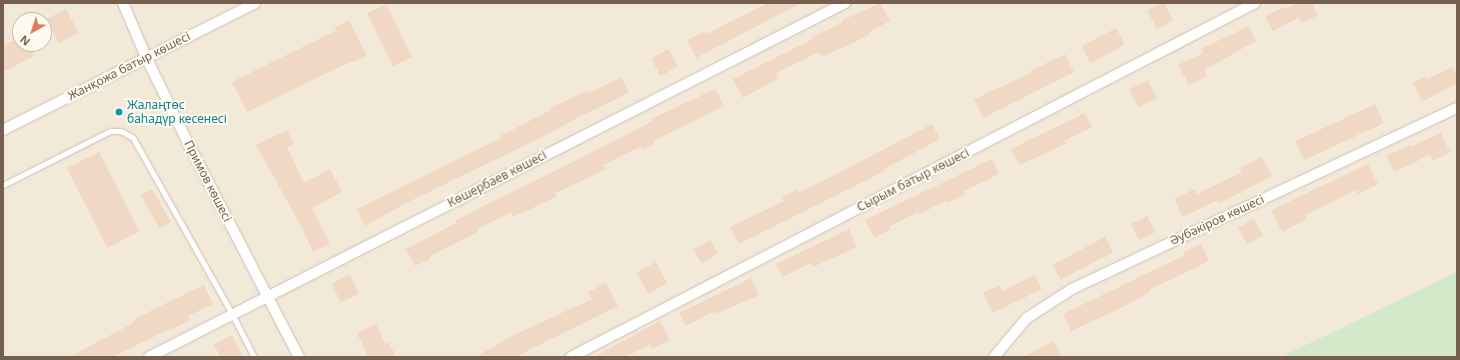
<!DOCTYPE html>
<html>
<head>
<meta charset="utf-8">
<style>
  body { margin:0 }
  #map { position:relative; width:1460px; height:360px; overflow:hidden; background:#fcf6eb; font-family:"Noto Sans",sans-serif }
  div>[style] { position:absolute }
  .residential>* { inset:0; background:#f3e9d9 }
  .green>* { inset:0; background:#d4e9c9 }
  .building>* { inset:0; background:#f0d8c4; transform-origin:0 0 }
  .roads { filter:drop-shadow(0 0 1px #cebfb1) drop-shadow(0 0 1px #cebfb1) }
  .service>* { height:5px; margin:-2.5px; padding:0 2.5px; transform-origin:2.5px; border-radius:2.5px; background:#fff }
  .minor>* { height:10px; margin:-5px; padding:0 5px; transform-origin:5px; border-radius:5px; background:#fff }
  .dots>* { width:11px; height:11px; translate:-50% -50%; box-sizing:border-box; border:2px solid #fefaf1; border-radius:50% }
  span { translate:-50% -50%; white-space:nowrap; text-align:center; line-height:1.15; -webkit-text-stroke:4px #fefaf1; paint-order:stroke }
  .street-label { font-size:12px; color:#765f4f }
  .culture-label { font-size:12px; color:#0d838f }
  .left { translate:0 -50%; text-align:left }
  .frame { position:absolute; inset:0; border:4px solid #765f4f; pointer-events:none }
  .north { position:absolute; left:12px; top:12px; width:40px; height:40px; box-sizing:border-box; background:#fefaf1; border:1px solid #c8bcb0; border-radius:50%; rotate:219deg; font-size:11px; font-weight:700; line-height:16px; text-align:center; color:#765f4f }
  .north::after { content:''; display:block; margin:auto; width:14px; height:18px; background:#de7d57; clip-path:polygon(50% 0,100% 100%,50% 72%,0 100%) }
</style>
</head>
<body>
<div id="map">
  <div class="residential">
    <div style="clip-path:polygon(evenodd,3px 3px,1457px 3px,1457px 357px,3px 357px,3px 3px,20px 20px,44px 20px,44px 44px,20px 44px,20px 20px)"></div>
  </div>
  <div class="green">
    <div style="clip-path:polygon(1457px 272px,1457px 357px,1281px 357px)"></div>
  </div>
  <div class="building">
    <div style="clip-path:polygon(768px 3px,801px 3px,696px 58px,687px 40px,705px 31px,706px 34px)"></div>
    <div style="clip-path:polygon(880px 3px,890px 21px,869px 32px,870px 35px,822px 57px,819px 52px,776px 73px,779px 78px,743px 98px,733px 79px,813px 39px,812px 37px,842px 23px,841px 21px)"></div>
    <div style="clip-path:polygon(1162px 3px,1165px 3px,1173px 21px,1157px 29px,1147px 10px)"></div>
    <div style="clip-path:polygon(1297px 3px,1312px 3px,1318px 15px,1301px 23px,1298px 18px,1273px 31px,1265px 16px,1284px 7px,1285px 9px)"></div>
    <div style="left:386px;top:4px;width:59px;height:21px;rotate:64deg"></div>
    <div style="left:66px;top:9px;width:27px;height:22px;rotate:62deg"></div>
    <div style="clip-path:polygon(349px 20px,367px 56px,353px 62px,352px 61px,247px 112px,232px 82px,337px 30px,335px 27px)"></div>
    <div style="clip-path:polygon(1249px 26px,1256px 41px,1204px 70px,1207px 76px,1189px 85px,1178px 65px,1203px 53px,1201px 49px)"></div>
    <div style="left:1116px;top:28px;width:19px;height:39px;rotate:62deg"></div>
    <div style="clip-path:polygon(20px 37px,20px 44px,27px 44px,34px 56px,3px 72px,3px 46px)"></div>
    <div style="left:669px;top:49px;width:20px;height:20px;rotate:63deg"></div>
    <div style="clip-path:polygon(1065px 54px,1074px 72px,983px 118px,974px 99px,1031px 73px,1030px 71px)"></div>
    <div style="clip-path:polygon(1453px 67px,1457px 75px,1457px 83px,1422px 102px,1413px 83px,1426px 76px,1427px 79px)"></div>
    <div style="clip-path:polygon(621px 77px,629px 93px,575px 119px,552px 132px,404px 204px,365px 226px,357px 209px,501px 138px,500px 136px,551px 110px,550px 108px,588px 90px,589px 93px)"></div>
    <div style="left:1148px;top:80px;width:20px;height:21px;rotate:63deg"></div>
    <div style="clip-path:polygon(715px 89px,724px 106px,653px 141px,655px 144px,642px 150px,640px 147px,603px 165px,606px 169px,556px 193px,557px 196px,539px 205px,513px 217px,511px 212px,477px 229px,478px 232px,430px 256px,431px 259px,415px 266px,406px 249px,456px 223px,455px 221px,479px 209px,479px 208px,551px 173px,632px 132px,652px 121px,651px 119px)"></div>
    <div style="left:1375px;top:104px;width:21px;height:88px;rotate:65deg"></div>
    <div style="clip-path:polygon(1085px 113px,1092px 127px,1064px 141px,1066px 144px,1019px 165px,1011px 149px)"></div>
    <div style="clip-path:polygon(932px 124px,940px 139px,884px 169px,885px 171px,739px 244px,730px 227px,784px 201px,782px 197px,797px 190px,798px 193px,827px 179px)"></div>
    <div style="clip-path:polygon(287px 130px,294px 144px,287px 147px,304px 183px,330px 169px,342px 192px,312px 208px,330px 244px,313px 252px,302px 228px,256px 145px)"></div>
    <div style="clip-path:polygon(1441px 133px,1450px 152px,1433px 161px,1430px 155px,1394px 172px,1386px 156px,1409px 145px,1410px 147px)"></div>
    <div style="left:99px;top:152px;width:89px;height:36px;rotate:63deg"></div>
    <div style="clip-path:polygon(1262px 157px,1272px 176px,1220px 203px,1218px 200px,1183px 217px,1174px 199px,1194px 189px,1197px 194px,1242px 172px,1240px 168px)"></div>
    <div style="clip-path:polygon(992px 159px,999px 174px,964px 191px,966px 194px,947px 203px,946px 201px,919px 214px,918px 212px,890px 226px,891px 229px,874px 238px,865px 220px)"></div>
    <div style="clip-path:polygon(1368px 164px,1378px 184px,1358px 194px,1356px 190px,1305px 215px,1307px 219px,1282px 232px,1271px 210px)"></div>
    <div style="left:152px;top:189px;width:38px;height:13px;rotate:60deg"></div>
    <div style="left:1147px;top:216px;width:18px;height:18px;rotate:63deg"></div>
    <div style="left:1254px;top:219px;width:19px;height:18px;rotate:62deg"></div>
    <div style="clip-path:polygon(849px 229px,857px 247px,813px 267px,811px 263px,783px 277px,776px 264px)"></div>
    <div style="left:1105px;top:237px;width:17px;height:59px;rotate:62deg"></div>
    <div style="left:710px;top:240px;width:16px;height:19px;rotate:60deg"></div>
    <div style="clip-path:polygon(1201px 244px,1209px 261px,1149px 290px,1150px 292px,1123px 307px,1071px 331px,1063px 314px,1185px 255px,1184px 252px)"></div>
    <div style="left:656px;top:262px;width:24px;height:22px;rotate:62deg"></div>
    <div style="left:350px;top:275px;width:21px;height:20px;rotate:65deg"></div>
    <div style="clip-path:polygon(1035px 275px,1042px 289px,993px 313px,983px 293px,1000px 285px,1003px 291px)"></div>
    <div style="clip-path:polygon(751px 278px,759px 295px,716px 314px,715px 311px,686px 326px,679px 313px)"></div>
    <div style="clip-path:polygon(606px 283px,618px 306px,515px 357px,475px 357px,512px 336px,592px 299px,588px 292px)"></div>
    <div style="clip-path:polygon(204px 285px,213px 304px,188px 316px,190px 320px,170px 330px,169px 329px,113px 357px,69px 357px,135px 322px,134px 320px,158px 307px)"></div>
    <div style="clip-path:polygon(660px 321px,670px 340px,652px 349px,650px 345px,625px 357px,594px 357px)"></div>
    <div style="clip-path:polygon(376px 324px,385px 344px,389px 342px,396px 357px,368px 357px,357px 333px)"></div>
    <div style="clip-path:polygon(232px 335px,243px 357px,220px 357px,214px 344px)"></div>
    <div style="clip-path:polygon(1054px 341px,1062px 357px,1023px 357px)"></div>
  </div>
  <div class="roads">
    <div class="service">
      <div style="left:3px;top:185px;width:120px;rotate:-26.8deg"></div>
      <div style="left:110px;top:131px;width:11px"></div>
      <div style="left:121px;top:131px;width:14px;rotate:30deg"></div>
      <div style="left:133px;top:138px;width:202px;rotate:60.6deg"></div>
      <div style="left:232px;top:314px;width:48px;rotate:62.9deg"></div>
    </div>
    <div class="minor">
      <div style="left:123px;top:3px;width:59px;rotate:66.9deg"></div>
      <div style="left:146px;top:57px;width:93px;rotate:64deg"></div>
      <div style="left:187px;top:141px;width:243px;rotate:62.6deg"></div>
      <div style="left:3px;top:130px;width:282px;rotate:-26.7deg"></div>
      <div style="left:149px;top:357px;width:781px;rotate:-26.96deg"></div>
      <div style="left:571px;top:357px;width:770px;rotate:-27.36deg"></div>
      <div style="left:994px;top:357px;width:51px;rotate:-49.8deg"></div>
      <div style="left:1027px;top:318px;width:54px;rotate:-32.8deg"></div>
      <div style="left:1072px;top:289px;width:425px;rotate:-25.2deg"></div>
    </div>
  </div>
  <div class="dots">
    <div style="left:119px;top:112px;background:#0f9aa8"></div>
  </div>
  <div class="street-label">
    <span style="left:129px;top:66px;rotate:-27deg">Жанқожа батыр көшесі</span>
    <span style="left:497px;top:179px;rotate:-27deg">Көшербаев көшесі</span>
    <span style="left:913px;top:180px;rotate:-27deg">Сырым батыр көшесі</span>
    <span style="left:208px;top:181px;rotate:63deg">Примов көшесі</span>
    <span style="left:1217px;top:220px;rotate:-25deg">Әубәкіров көшесі</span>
  </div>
  <div class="culture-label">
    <span class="left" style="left:127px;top:112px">Жалаңтөс<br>баһадүр кесенесі</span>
  </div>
  <div class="frame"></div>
  <div class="north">N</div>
</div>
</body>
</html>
